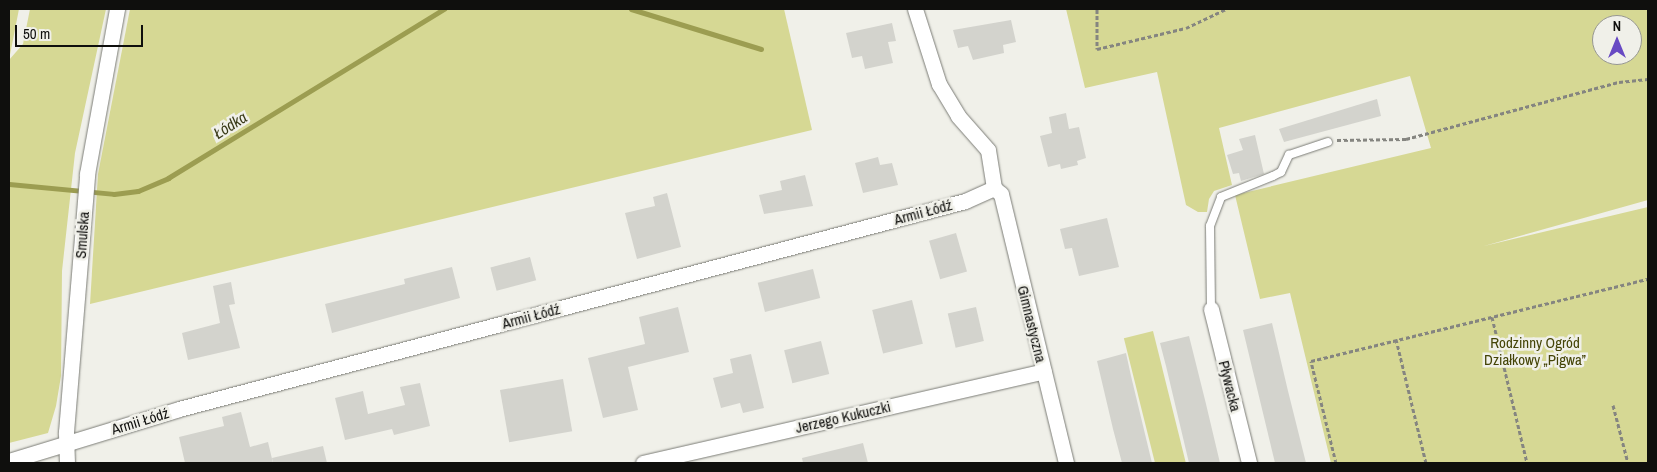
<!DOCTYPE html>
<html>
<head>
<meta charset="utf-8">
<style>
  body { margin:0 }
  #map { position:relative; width:1657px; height:472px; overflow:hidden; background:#f0f0e9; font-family:"Archivo Narrow",sans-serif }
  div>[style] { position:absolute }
  .green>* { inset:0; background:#d6d894; transform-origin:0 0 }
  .stream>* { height:5px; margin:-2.5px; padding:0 2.5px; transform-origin:2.5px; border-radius:2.5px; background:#9c9d51 }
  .building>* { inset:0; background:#d3d3cd; transform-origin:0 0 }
  .path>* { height:3px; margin-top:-1.5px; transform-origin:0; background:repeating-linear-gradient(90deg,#858580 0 4px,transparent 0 6.5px) }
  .roads { filter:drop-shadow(0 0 1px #7b7c76) drop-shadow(0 0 1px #7b7c76) }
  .service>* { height:8px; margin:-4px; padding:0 4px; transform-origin:4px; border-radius:4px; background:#fff }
  .minor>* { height:15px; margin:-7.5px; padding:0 7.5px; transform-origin:7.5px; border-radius:7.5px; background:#fff }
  span { translate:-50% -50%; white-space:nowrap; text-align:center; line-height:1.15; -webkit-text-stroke:5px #f0f0e9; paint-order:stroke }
  .street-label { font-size:15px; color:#0f0f0d }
  .park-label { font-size:15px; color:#444406 }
  .water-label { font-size:16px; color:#393a18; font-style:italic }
  .frame { position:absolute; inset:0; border:10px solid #0f0f0d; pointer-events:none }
  .north { position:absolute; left:1592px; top:15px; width:50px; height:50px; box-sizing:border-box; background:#f0f0e9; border:1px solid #969691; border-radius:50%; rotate:0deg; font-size:14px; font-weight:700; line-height:20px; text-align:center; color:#0f0f0d }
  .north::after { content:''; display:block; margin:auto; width:18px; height:22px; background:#684ac3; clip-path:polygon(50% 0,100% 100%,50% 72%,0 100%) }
  .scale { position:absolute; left:15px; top:25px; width:128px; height:22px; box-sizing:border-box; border:2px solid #0f0f0d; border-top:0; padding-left:6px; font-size:15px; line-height:18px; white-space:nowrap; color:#0f0f0d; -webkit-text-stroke:4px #f0f0e9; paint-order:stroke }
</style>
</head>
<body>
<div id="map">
  <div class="green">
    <div style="clip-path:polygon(9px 9px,19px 9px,9px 60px,23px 44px,30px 9px,106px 9px,75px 153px,62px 271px,61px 376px,56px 406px,48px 433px,9px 443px)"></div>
    <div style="clip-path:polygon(130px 9px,784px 9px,812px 130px,90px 304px,98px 174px)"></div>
    <div style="clip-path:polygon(evenodd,1066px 9px,1648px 9px,1648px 200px,1484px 246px,1648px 207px,1648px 463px,1331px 463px,1290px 293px,1260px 299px,1235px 195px,1431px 148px,1410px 76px,1219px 128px,1232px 185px,1214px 191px,1209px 199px,1207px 212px,1198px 212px,1186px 205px,1157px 72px,1085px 88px,1066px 9px,1602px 25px,1632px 25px,1632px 55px,1602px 55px,1602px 25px)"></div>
    <div style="left:1153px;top:331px;width:136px;height:30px;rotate:76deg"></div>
  </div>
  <div class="stream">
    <div style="left:631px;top:9px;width:136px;rotate:17.1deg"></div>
    <div style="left:9px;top:184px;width:105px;rotate:5.4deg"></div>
    <div style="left:114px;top:194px;width:24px;rotate:-7deg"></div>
    <div style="left:138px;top:191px;width:33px;rotate:-23deg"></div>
    <div style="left:168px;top:178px;width:324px;rotate:-31.5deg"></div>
  </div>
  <div class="building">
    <div style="clip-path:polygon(1011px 20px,1016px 42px,1003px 45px,1004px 53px,973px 60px,968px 46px,958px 48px,953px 30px)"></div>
    <div style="clip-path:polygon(892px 23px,896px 41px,888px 42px,893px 63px,865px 69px,862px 56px,852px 58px,846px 33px)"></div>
    <div style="clip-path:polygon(1377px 99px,1381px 116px,1284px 142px,1279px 129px)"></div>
    <div style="clip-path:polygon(1066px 113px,1069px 129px,1079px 127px,1086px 158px,1077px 161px,1078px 165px,1061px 169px,1060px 164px,1048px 167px,1040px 136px,1052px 133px,1049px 117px)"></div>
    <div style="clip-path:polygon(1255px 135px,1264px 174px,1241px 181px,1239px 173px,1233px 174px,1227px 155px,1243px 150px,1239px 139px)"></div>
    <div style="clip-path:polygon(878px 157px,880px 165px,892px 163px,898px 185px,863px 193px,855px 163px)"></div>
    <div style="clip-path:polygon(805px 175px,813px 206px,764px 214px,759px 195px,782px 190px,780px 181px)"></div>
    <div style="clip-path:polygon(667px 193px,681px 247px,637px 259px,625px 213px,655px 206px,653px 197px)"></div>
    <div style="clip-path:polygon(1107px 218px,1119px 267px,1079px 276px,1072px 248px,1065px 249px,1060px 229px)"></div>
    <div style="left:956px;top:233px;width:40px;height:28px;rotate:74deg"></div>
    <div style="left:530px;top:257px;width:24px;height:41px;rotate:75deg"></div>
    <div style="clip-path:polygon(452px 267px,460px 298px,332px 333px,325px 304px,405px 284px,404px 279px)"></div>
    <div style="left:813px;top:269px;width:30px;height:57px;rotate:76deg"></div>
    <div style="clip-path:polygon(231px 282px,235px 304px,229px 305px,240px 348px,188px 360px,182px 333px,220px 323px,213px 286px)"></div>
    <div style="left:912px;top:300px;width:45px;height:41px;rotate:76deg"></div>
    <div style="clip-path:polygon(678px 307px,689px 352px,628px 367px,638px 410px,603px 418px,588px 358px,645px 344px,639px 317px)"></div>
    <div style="left:976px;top:307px;width:35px;height:29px;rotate:77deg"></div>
    <div style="clip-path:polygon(1272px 323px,1288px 391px,1306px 463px,1275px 463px,1243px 330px)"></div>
    <div style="clip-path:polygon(1189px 336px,1206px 404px,1220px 463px,1189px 463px,1166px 366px,1160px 343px)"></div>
    <div style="left:821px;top:341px;width:34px;height:38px;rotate:76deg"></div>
    <div style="clip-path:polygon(1126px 353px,1131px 376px,1152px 463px,1122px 463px,1113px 429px,1097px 361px)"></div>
    <div style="clip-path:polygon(751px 354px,764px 408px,743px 413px,740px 403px,721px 408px,713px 378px,733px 373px,730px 359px)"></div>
    <div style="left:563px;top:379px;width:53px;height:64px;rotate:80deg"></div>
    <div style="clip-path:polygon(420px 383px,430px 426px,394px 435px,392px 429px,345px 440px,335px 398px,363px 391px,368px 414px,405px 405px,400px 387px)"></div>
    <div style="clip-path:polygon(241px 412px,250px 447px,268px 442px,273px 463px,185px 463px,179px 437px,224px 426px,222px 417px)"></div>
    <div style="clip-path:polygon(863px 443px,868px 463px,803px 463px,802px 458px)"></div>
    <div style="clip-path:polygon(323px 446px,327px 463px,273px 463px,272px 458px)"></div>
  </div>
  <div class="path">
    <div style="left:1097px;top:9px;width:40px;rotate:90deg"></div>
    <div style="left:1097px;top:49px;width:91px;rotate:-13.3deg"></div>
    <div style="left:1186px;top:28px;width:44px;rotate:-25.4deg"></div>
    <div style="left:1337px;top:140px;width:69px;rotate:-0.8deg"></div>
    <div style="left:1406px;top:139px;width:220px;rotate:-15deg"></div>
    <div style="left:1619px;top:82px;width:29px;rotate:-6deg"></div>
    <div style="left:1492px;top:317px;width:150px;rotate:76.5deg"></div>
    <div style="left:1396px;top:339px;width:128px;rotate:76.4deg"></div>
    <div style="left:1613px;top:405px;width:60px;rotate:75.5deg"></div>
    <div style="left:1336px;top:463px;width:105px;rotate:-103.8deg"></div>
    <div style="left:1311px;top:361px;width:347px;rotate:-13.7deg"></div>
  </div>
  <div class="roads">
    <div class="service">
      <div style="left:1211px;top:309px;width:83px;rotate:-90.7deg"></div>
      <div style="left:1210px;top:226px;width:31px;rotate:-69deg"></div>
      <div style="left:1221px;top:197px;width:56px;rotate:-22deg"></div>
      <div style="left:1273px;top:176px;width:9px;rotate:-27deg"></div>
      <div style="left:1281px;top:172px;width:19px;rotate:-65deg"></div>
      <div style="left:1289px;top:155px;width:41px;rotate:-18.4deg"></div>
    </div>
    <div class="minor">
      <div style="left:915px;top:9px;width:79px;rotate:72.3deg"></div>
      <div style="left:939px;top:84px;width:37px;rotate:59deg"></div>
      <div style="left:958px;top:116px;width:45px;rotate:48.6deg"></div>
      <div style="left:988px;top:150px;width:38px;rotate:81deg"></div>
      <div style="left:994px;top:188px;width:9px;rotate:41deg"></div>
      <div style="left:1001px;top:194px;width:277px;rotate:76.4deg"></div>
      <div style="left:1211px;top:309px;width:159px;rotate:76.1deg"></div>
      <div style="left:9px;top:461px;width:178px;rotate:-17deg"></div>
      <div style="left:179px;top:409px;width:813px;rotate:-14.82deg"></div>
      <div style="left:965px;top:201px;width:32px;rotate:-24deg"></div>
      <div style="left:67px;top:463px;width:31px;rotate:-92deg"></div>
      <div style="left:66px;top:432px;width:259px;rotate:-85.3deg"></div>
      <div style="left:87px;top:174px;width:168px;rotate:-79.7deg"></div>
      <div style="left:643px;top:463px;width:411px;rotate:-12.9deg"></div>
    </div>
  </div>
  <div class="street-label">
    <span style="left:923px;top:212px;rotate:-15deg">Armii Łódź</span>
    <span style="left:82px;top:235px;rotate:-86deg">Smulska</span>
    <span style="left:531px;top:316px;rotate:-15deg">Armii Łódź</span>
    <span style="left:1032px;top:324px;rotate:76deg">Gimnastyczna</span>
    <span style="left:1230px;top:386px;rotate:76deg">Pływacka</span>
    <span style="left:843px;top:417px;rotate:-13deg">Jerzego Kukuczki</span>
    <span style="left:140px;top:421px;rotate:-17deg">Armii Łódź</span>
  </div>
  <div class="park-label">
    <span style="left:1535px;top:351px">Rodzinny Ogród<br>Działkowy „Pigwa”</span>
  </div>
  <div class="water-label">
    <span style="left:230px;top:125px;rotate:-32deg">Łódka</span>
  </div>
  <div class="frame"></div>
  <div class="north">N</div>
  <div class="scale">50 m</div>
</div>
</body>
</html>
